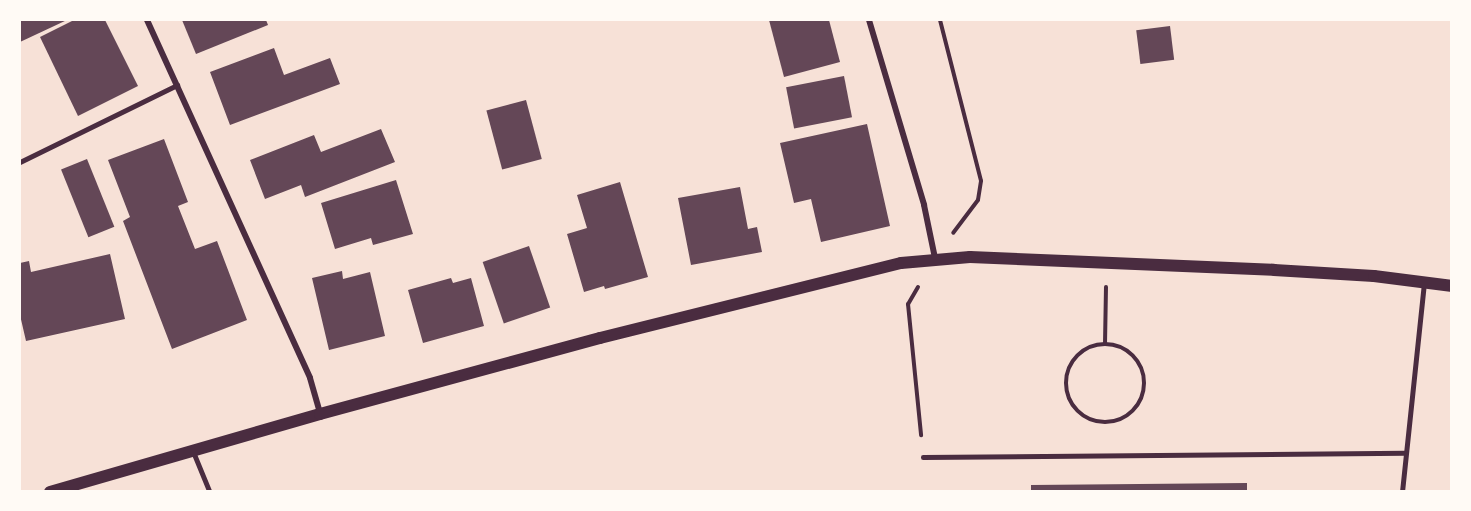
<!DOCTYPE html>
<html>
<head>
<meta charset="utf-8">
<style>
  body { margin:0 }
  #map { position:relative; width:1471px; height:511px; overflow:hidden; background:#f7e1d7; font-family:Poppins,sans-serif }
  div>[style] { position:absolute }
  .building>* { inset:0; background:#644757; transform-origin:0 0 }
  .path>* { height:4px; margin:-2px; padding:0 2px; transform-origin:2px; border-radius:2px; background:#4a2c40 }
  .path>.ring { margin:-2px; padding:0; box-sizing:content-box; background:none; border:4px solid #4a2c40; border-radius:50% }
  .service>* { height:4.5px; margin:-2.25px; padding:0 2.25px; transform-origin:2.25px; border-radius:2.25px; background:#4a2c40 }
  .minor>* { height:6px; margin:-3px; padding:0 3px; transform-origin:3px; border-radius:3px; background:#4a2c40 }
  .secondary>* { height:12px; margin:-6px; padding:0 6px; transform-origin:6px; border-radius:6px; background:#4a2c40 }
  span { translate:-50% -50%; white-space:nowrap; text-align:center; line-height:1.15; -webkit-text-stroke:6px #fffaf5; paint-order:stroke }
  .frame { position:absolute; inset:0; border:21px solid #fffaf5; pointer-events:none }
</style>
</head>
<body>
<div id="map">
  <div class="building">
    <div style="clip-path:polygon(20px 20px,67px 20px,20px 42px)"></div>
    <div style="clip-path:polygon(74px 20px,105px 20px,138px 86px,78px 116px,40px 37px)"></div>
    <div style="clip-path:polygon(182px 20px,266px 20px,268px 25px,196px 54px)"></div>
    <div style="clip-path:polygon(769px 20px,829px 20px,840px 62px,784px 77px)"></div>
    <div style="left:1170px;top:26px;width:34px;height:34px;rotate:83deg"></div>
    <div style="clip-path:polygon(274px 48px,284px 75px,330px 58px,340px 84px,230px 125px,210px 72px)"></div>
    <div style="left:844px;top:76px;width:42px;height:59px;rotate:79deg"></div>
    <div style="left:526px;top:100px;width:61px;height:41px;rotate:75deg"></div>
    <div style="clip-path:polygon(867px 124px,890px 226px,821px 242px,811px 199px,794px 203px,780px 143px)"></div>
    <div style="clip-path:polygon(381px 129px,395px 162px,305px 197px,301px 185px,265px 199px,250px 160px,314px 135px,321px 152px)"></div>
    <div style="clip-path:polygon(164px 139px,188px 202px,178px 206px,195px 249px,217px 241px,247px 320px,172px 349px,123px 221px,130px 217px,108px 160px)"></div>
    <div style="left:87px;top:159px;width:73px;height:28px;rotate:68deg"></div>
    <div style="clip-path:polygon(396px 180px,413px 234px,373px 245px,371px 238px,335px 249px,321px 203px)"></div>
    <div style="clip-path:polygon(620px 182px,648px 277px,605px 289px,604px 286px,584px 292px,567px 234px,587px 228px,577px 195px)"></div>
    <div style="clip-path:polygon(740px 187px,748px 229px,757px 227px,762px 252px,691px 265px,678px 198px)"></div>
    <div style="left:529px;top:246px;width:65px;height:49px;rotate:71deg"></div>
    <div style="clip-path:polygon(110px 254px,125px 319px,26px 341px,20px 315px,20px 263px,29px 261px,31px 272px)"></div>
    <div style="clip-path:polygon(342px 271px,343px 279px,370px 272px,385px 336px,329px 350px,312px 278px)"></div>
    <div style="clip-path:polygon(451px 278px,453px 283px,471px 278px,484px 326px,423px 343px,408px 290px)"></div>
    <div style="clip-path:polygon(1247px 483px,1247px 492px,1031px 492px,1031px 485px)"></div>
  </div>
  <div class="path">
    <div style="left:940px;top:20px;width:166px;rotate:75.7deg"></div>
    <div style="left:981px;top:181px;width:19px;rotate:99deg"></div>
    <div style="left:978px;top:200px;width:41px;rotate:127.1deg"></div>
    <div style="left:918px;top:287px;width:20px;rotate:120deg"></div>
    <div style="left:908px;top:304px;width:132px;rotate:84.3deg"></div>
    <div style="left:1105px;top:344px;width:57px;rotate:-89deg"></div>
    <div class="ring" style="left:1066px;top:344px;width:74px;height:74px"></div>
  </div>
  <div class="service">
    <div style="left:20px;top:162px;width:175px;rotate:-26.1deg"></div>
    <div style="left:194px;top:453px;width:42px;rotate:67.7deg"></div>
    <div style="left:923px;top:457px;width:482px;rotate:-0.5deg"></div>
    <div style="left:1402px;top:492px;width:209px;rotate:-84deg"></div>
  </div>
  <div class="minor">
    <div style="left:147px;top:20px;width:393px;rotate:65.5deg"></div>
    <div style="left:310px;top:378px;width:36px;rotate:74deg"></div>
    <div style="left:869px;top:20px;width:193px;rotate:73.4deg"></div>
    <div style="left:924px;top:205px;width:54px;rotate:78.3deg"></div>
  </div>
  <div class="secondary">
    <div style="left:50px;top:492px;width:281px;rotate:-16.1deg"></div>
    <div style="left:320px;top:414px;width:290px;rotate:-15.2deg"></div>
    <div style="left:600px;top:338px;width:310px;rotate:-14deg"></div>
    <div style="left:901px;top:263px;width:69px;rotate:-5deg"></div>
    <div style="left:970px;top:257px;width:304px;rotate:2.4deg"></div>
    <div style="left:1274px;top:270px;width:100px;rotate:3.4deg"></div>
    <div style="left:1374px;top:276px;width:79px;rotate:7.3deg"></div>
  </div>
  <div class="frame"></div>
</div>
</body>
</html>
